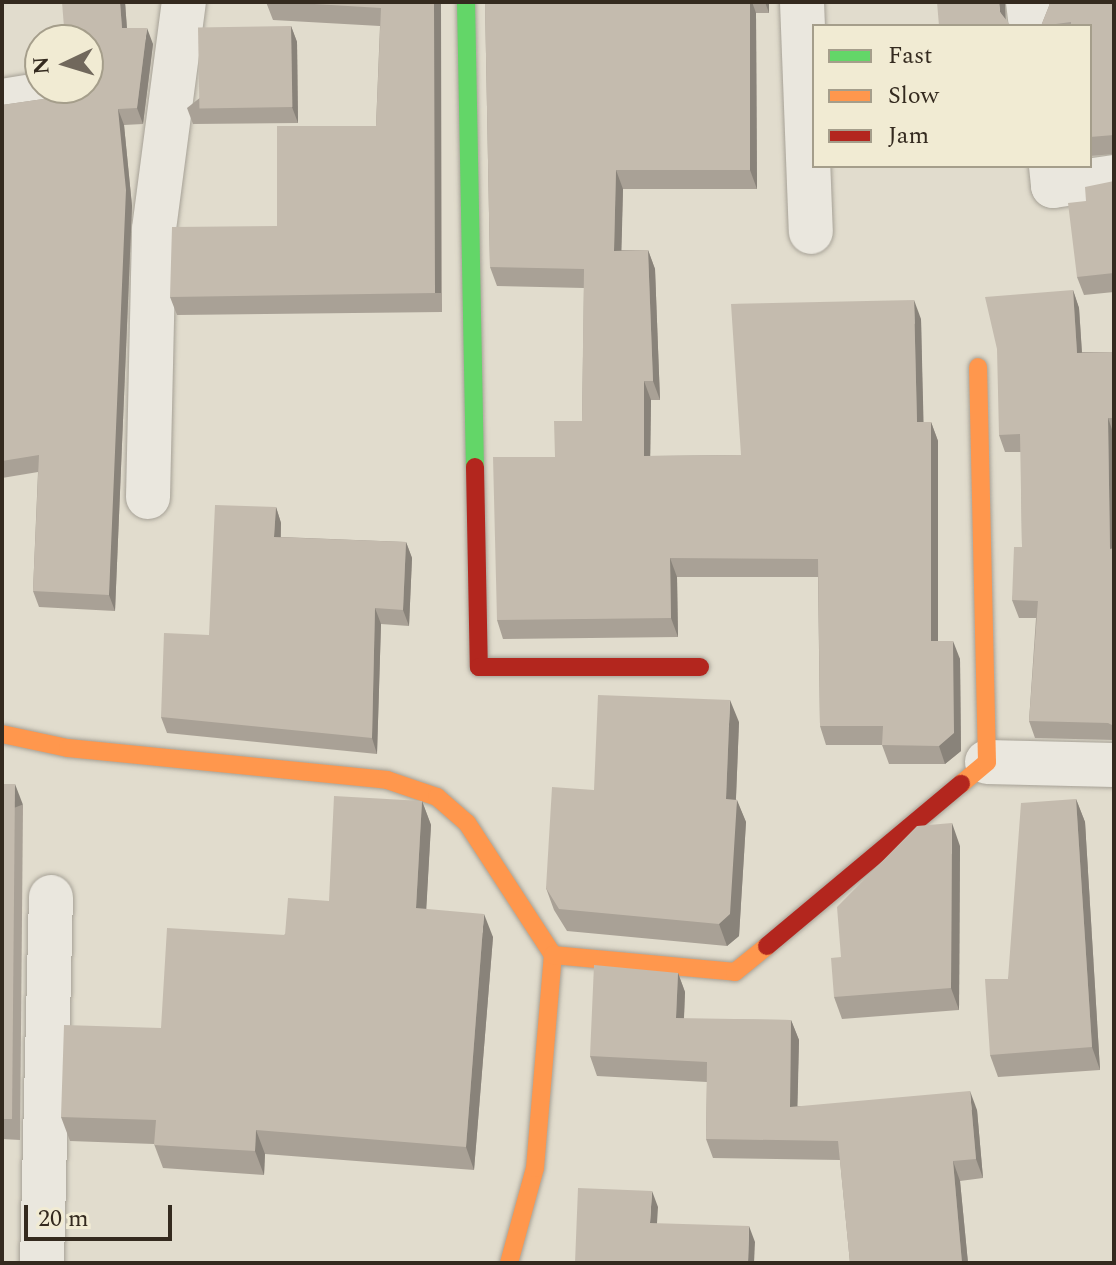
<!DOCTYPE html>
<html>
<head>
<meta charset="utf-8">
<style>
  body { margin:0 }
  #map { position:relative; width:1116px; height:1265px; overflow:hidden; background:#e1dccd; font-family:Spectral,serif }
  div>[style] { position:absolute }
  .roads { filter:drop-shadow(0 0 2px #a6a196) drop-shadow(0 0 2px #a6a196) }
  .street>* { height:44px; margin:-22px; padding:0 22px; transform-origin:22px; border-radius:22px; background:#eae7de }
  .fast>* { height:18px; margin:-9px; padding:0 9px; transform-origin:9px; border-radius:9px; background:#63d668 }
  .slow>* { height:18px; margin:-9px; padding:0 9px; transform-origin:9px; border-radius:9px; background:#ff974d }
  .jam>* { height:18px; margin:-9px; padding:0 9px; transform-origin:9px; border-radius:9px; background:#b3261e }
  .wall>* { inset:0; background:#a9a196 }
  .shaded-wall>* { inset:0; background:#89837a; transform-origin:0 0 }
  .building>* { inset:0; background:#c4bbae; transform-origin:0 0 }
  span { translate:-50% -50%; white-space:nowrap; text-align:center; line-height:1.15; -webkit-text-stroke:8px #f1ebd3; paint-order:stroke }
  .frame { position:absolute; inset:0; border:4px solid #342a1f; pointer-events:none }
  .legend { position:absolute; left:812px; top:24px; width:280px; height:144px; box-sizing:border-box; background:#f1ebd3; border:2px solid #a59e8b; margin:0; padding:10px 14px; list-style:none; font-size:24px; color:#342a1f }
  .legend li { display:flex; align-items:center; gap:16px; height:40px }
  .legend b { width:40px; border:2px solid #a59e8b }
  .north { position:absolute; left:24px; top:24px; width:80px; height:80px; box-sizing:border-box; background:#f1ebd3; border:2px solid #a59e8b; border-radius:50%; rotate:266deg; font-size:22px; font-weight:700; line-height:32px; text-align:center; color:#342a1f }
  .north::after { content:''; display:block; margin:auto; width:28px; height:36px; background:#71685c; clip-path:polygon(50% 0,100% 100%,50% 72%,0 100%) }
  .scale { position:absolute; left:24px; top:1205px; width:148px; height:36px; box-sizing:border-box; border:4px solid #342a1f; border-top:0; padding-left:10px; font-size:24px; line-height:28px; white-space:nowrap; color:#342a1f; -webkit-text-stroke:6px #f1ebd3; paint-order:stroke }
</style>
</head>
<body>
<div id="map">
  <div class="roads">
    <div class="street">
      <div style="left:802px;top:2px;width:230px;rotate:87.8deg"></div>
      <div style="left:1028px;top:2px;width:24px;rotate:83deg"></div>
      <div style="left:2px;top:101px;width:68px;rotate:-9.3deg"></div>
      <div style="left:1051px;top:166px;width:20px;rotate:84deg"></div>
      <div style="left:1053px;top:186px;width:62px;rotate:-8.4deg"></div>
      <div style="left:148px;top:497px;width:268px;rotate:-88.7deg"></div>
      <div style="left:154px;top:229px;width:229px;rotate:-82.5deg"></div>
      <div style="left:987px;top:762px;width:127px;rotate:1.4deg"></div>
      <div style="left:42px;top:1263px;width:366px;rotate:-88.6deg"></div>
    </div>
    <div class="fast">
      <div style="left:466px;top:2px;width:465px;rotate:88.9deg"></div>
    </div>
    <div class="slow">
      <div style="left:2px;top:734px;width:67px;rotate:12deg"></div>
      <div style="left:68px;top:748px;width:321px;rotate:5.7deg"></div>
      <div style="left:387px;top:780px;width:53px;rotate:18.8deg"></div>
      <div style="left:437px;top:797px;width:40px;rotate:41deg"></div>
      <div style="left:467px;top:823px;width:158px;rotate:56.9deg"></div>
      <div style="left:961px;top:784px;width:34px;rotate:-40deg"></div>
      <div style="left:987px;top:762px;width:395px;rotate:-91.3deg"></div>
      <div style="left:509px;top:1263px;width:98px;rotate:-74.7deg"></div>
      <div style="left:535px;top:1168px;width:214px;rotate:-85.2deg"></div>
      <div style="left:553px;top:955px;width:183px;rotate:5.3deg"></div>
      <div style="left:735px;top:972px;width:41px;rotate:-39.1deg"></div>
    </div>
    <div class="jam">
      <div style="left:475px;top:467px;width:200px;rotate:88.9deg"></div>
      <div style="left:479px;top:667px;width:221px"></div>
      <div style="left:767px;top:946px;width:253px;rotate:-39.9deg"></div>
    </div>
  </div>
  <div class="wall">
    <div style="clip-path:polygon(62px 2px,125px 2px,127px 28px,153px 44px,143px 124px,124px 125px,132px 206px,115px 611px,39px 607px,33px 591px,38px 472px,2px 478px,2px 105px,78px 94px,88px 88px,88px 40px)"></div>
    <div style="clip-path:polygon(266px 2px,441px 2px,442px 312px,177px 315px,170px 297px,277px 226px,376px 126px,380px 26px,273px 20px)"></div>
    <div style="clip-path:polygon(485px 2px,769px 2px,769px 13px,756px 13px,757px 189px,623px 189px,621px 250px,648px 250px,655px 269px,660px 400px,651px 400px,650px 456px,741px 455px,921px 319px,923px 422px,931px 422px,938px 441px,938px 641px,960px 659px,961px 751px,945px 764px,889px 764px,882px 745px,826px 745px,820px 726px,818px 577px,677px 577px,678px 637px,503px 639px,497px 620px,555px 457px,582px 421px,584px 288px,497px 286px,490px 267px)"></div>
    <div style="clip-path:polygon(1114px 2px,1114px 154px,1090px 156px,1090px 26px,1041px 26px,1049px 6px)"></div>
    <div style="clip-path:polygon(291px 26px,297px 42px,298px 123px,193px 124px,187px 108px)"></div>
    <div style="clip-path:polygon(1114px 181px,1114px 292px,1084px 295px,1077px 277px,1086px 201px)"></div>
    <div style="clip-path:polygon(1073px 290px,1079px 308px,1082px 352px,1114px 352px,1114px 740px,1035px 738px,1029px 721px,1036px 618px,1019px 618px,1012px 600px,1022px 547px,1021px 452px,1005px 452px,999px 435px)"></div>
    <div style="clip-path:polygon(276px 507px,281px 523px,281px 537px,406px 542px,412px 558px,409px 626px,381px 624px,377px 754px,167px 733px,161px 717px,209px 635px)"></div>
    <div style="clip-path:polygon(739px 722px,736px 799px,746px 822px,739px 936px,727px 946px,567px 931px,554px 910px,546px 888px,594px 790px)"></div>
    <div style="clip-path:polygon(2px 784px,23px 805px,20px 1140px,2px 1139px)"></div>
    <div style="clip-path:polygon(1076px 799px,1085px 822px,1100px 1070px,998px 1077px,990px 1055px,1008px 979px)"></div>
    <div style="clip-path:polygon(422px 801px,431px 825px,426px 909px,493px 937px,474px 1170px,265px 1154px,264px 1175px,163px 1168px,154px 1144px,70px 1141px,61px 1117px,161px 1028px,329px 901px)"></div>
    <div style="clip-path:polygon(960px 846px,959px 1010px,842px 1019px,834px 997px,841px 957px)"></div>
    <div style="clip-path:polygon(678px 973px,685px 992px,684px 1019px,791px 1020px,799px 1040px,797px 1106px,977px 1110px,983px 1178px,960px 1181px,968px 1263px,850px 1263px,840px 1160px,713px 1158px,706px 1139px,707px 1082px,597px 1076px,590px 1056px)"></div>
  </div>
  <div class="shaded-wall">
    <div style="clip-path:polygon(120px 2px,125px 2px,128px 44px,122px 28px)"></div>
    <div style="left:434px;top:2px;width:7px;height:291px"></div>
    <div style="clip-path:polygon(750px 2px,752px 2px,756px 13px,757px 189px,750px 170px)"></div>
    <div style="clip-path:polygon(765px 2px,769px 2px,769px 13px)"></div>
    <div style="clip-path:polygon(999px 2px,1005px 2px,1006px 26px,1000px 12px)"></div>
    <div style="clip-path:polygon(291px 26px,297px 42px,298px 123px,292px 107px)"></div>
    <div style="clip-path:polygon(147px 28px,153px 44px,143px 124px,137px 108px)"></div>
    <div style="clip-path:polygon(118px 109px,124px 125px,132px 206px,115px 611px,109px 595px)"></div>
    <div style="clip-path:polygon(616px 170px,623px 189px,621px 269px,614px 251px)"></div>
    <div style="clip-path:polygon(648px 250px,655px 269px,660px 400px,653px 381px)"></div>
    <div style="clip-path:polygon(1073px 290px,1079px 308px,1083px 370px,1077px 353px)"></div>
    <div style="clip-path:polygon(914px 300px,921px 319px,924px 441px,917px 422px)"></div>
    <div style="clip-path:polygon(644px 381px,651px 400px,650px 475px,644px 456px)"></div>
    <div style="clip-path:polygon(1108px 418px,1114px 435px,1114px 560px,1110px 549px)"></div>
    <div style="clip-path:polygon(931px 422px,938px 441px,938px 659px,931px 641px)"></div>
    <div style="clip-path:polygon(276px 507px,281px 523px,280px 553px,274px 537px)"></div>
    <div style="clip-path:polygon(406px 542px,412px 558px,409px 626px,403px 610px)"></div>
    <div style="clip-path:polygon(670px 558px,677px 577px,678px 637px,671px 618px)"></div>
    <div style="clip-path:polygon(375px 608px,381px 624px,377px 754px,372px 738px)"></div>
    <div style="clip-path:polygon(953px 641px,960px 659px,961px 751px,945px 764px,939px 746px)"></div>
    <div style="clip-path:polygon(730px 700px,739px 722px,735px 821px,726px 799px)"></div>
    <div style="left:15px;top:784px;width:22px;height:335px;rotate:69deg"></div>
    <div style="clip-path:polygon(1076px 799px,1085px 822px,1100px 1070px,1092px 1047px)"></div>
    <div style="clip-path:polygon(737px 800px,746px 822px,739px 936px,727px 946px,719px 924px)"></div>
    <div style="clip-path:polygon(422px 801px,431px 825px,425px 932px,416px 908px)"></div>
    <div style="clip-path:polygon(952px 823px,960px 846px,959px 1010px,951px 988px)"></div>
    <div style="clip-path:polygon(484px 914px,493px 937px,474px 1170px,466px 1147px)"></div>
    <div style="clip-path:polygon(678px 973px,685px 992px,683px 1038px,676px 1018px)"></div>
    <div style="clip-path:polygon(791px 1020px,799px 1040px,797px 1127px,790px 1107px)"></div>
    <div style="clip-path:polygon(970px 1091px,977px 1110px,983px 1178px,976px 1159px)"></div>
    <div style="clip-path:polygon(256px 1130px,265px 1154px,264px 1175px,255px 1151px)"></div>
    <div style="clip-path:polygon(953px 1161px,960px 1181px,968px 1263px,962px 1263px)"></div>
    <div style="clip-path:polygon(652px 1191px,658px 1207px,656px 1239px,650px 1223px)"></div>
    <div style="clip-path:polygon(749px 1226px,755px 1242px,754px 1263px,748px 1263px)"></div>
  </div>
  <div class="building">
    <div style="clip-path:polygon(62px 2px,120px 2px,122px 28px,147px 28px,137px 108px,118px 109px,126px 190px,109px 595px,33px 591px,39px 455px,2px 461px,2px 105px,78px 94px,81px 88px,88px 88px,88px 40px,65px 40px)"></div>
    <div style="clip-path:polygon(281px 2px,434px 2px,435px 293px,170px 297px,172px 227px,277px 226px,277px 126px,376px 126px,381px 8px)"></div>
    <div style="clip-path:polygon(485px 2px,750px 2px,750px 170px,616px 170px,614px 251px,648px 250px,653px 381px,644px 381px,644px 456px,741px 455px,731px 304px,914px 300px,917px 422px,931px 422px,931px 641px,953px 641px,954px 733px,939px 746px,882px 745px,883px 726px,820px 726px,818px 559px,670px 558px,671px 618px,497px 620px,493px 457px,555px 457px,554px 421px,582px 421px,584px 269px,490px 267px)"></div>
    <div style="clip-path:polygon(937px 2px,999px 2px,1000px 12px,1011px 26px,939px 26px)"></div>
    <div style="clip-path:polygon(1049px 2px,1114px 2px,1114px 135px,1090px 137px,1090px 26px,1071px 26px,1071px 22px,1041px 26px,1049px 6px)"></div>
    <div style="left:291px;top:26px;width:81px;height:93px;rotate:89deg"></div>
    <div style="clip-path:polygon(1114px 181px,1114px 273px,1077px 277px,1068px 203px,1086px 201px,1085px 187px)"></div>
    <div style="clip-path:polygon(1073px 290px,1077px 353px,1114px 352px,1114px 418px,1108px 418px,1110px 549px,1114px 548px,1114px 726px,1108px 723px,1029px 721px,1038px 601px,1012px 600px,1014px 547px,1022px 547px,1020px 434px,999px 435px,997px 349px,985px 297px)"></div>
    <div style="clip-path:polygon(215px 505px,276px 507px,274px 537px,406px 542px,403px 610px,375px 608px,372px 738px,161px 717px,164px 633px,209px 635px)"></div>
    <div style="clip-path:polygon(598px 695px,730px 700px,726px 799px,737px 800px,730px 914px,719px 924px,559px 909px,546px 888px,552px 787px,594px 790px)"></div>
    <div style="clip-path:polygon(2px 784px,15px 784px,12px 1119px,2px 1119px)"></div>
    <div style="clip-path:polygon(334px 796px,422px 801px,416px 908px,484px 914px,466px 1147px,256px 1130px,255px 1151px,154px 1145px,156px 1120px,61px 1117px,64px 1025px,161px 1028px,167px 928px,285px 935px,288px 898px,329px 901px)"></div>
    <div style="clip-path:polygon(1076px 799px,1092px 1047px,990px 1055px,985px 979px,1008px 979px,1021px 803px)"></div>
    <div style="clip-path:polygon(952px 823px,951px 988px,834px 997px,831px 958px,841px 957px,837px 907px,917px 826px)"></div>
    <div style="clip-path:polygon(594px 965px,678px 973px,676px 1018px,791px 1020px,790px 1107px,970px 1091px,976px 1159px,953px 1161px,962px 1263px,850px 1263px,838px 1141px,706px 1139px,707px 1062px,590px 1056px)"></div>
    <div style="clip-path:polygon(578px 1188px,652px 1191px,650px 1223px,749px 1226px,748px 1263px,575px 1263px)"></div>
  </div>
  <div class="frame"></div>
  <ul class="legend">
  <li><b style="height:10px;background:#63d668"></b>Fast</li>
  <li><b style="height:10px;background:#ff974d"></b>Slow</li>
  <li><b style="height:10px;background:#b3261e"></b>Jam</li>
  </ul>
  <div class="north">N</div>
  <div class="scale">20 m</div>
</div>
</body>
</html>
